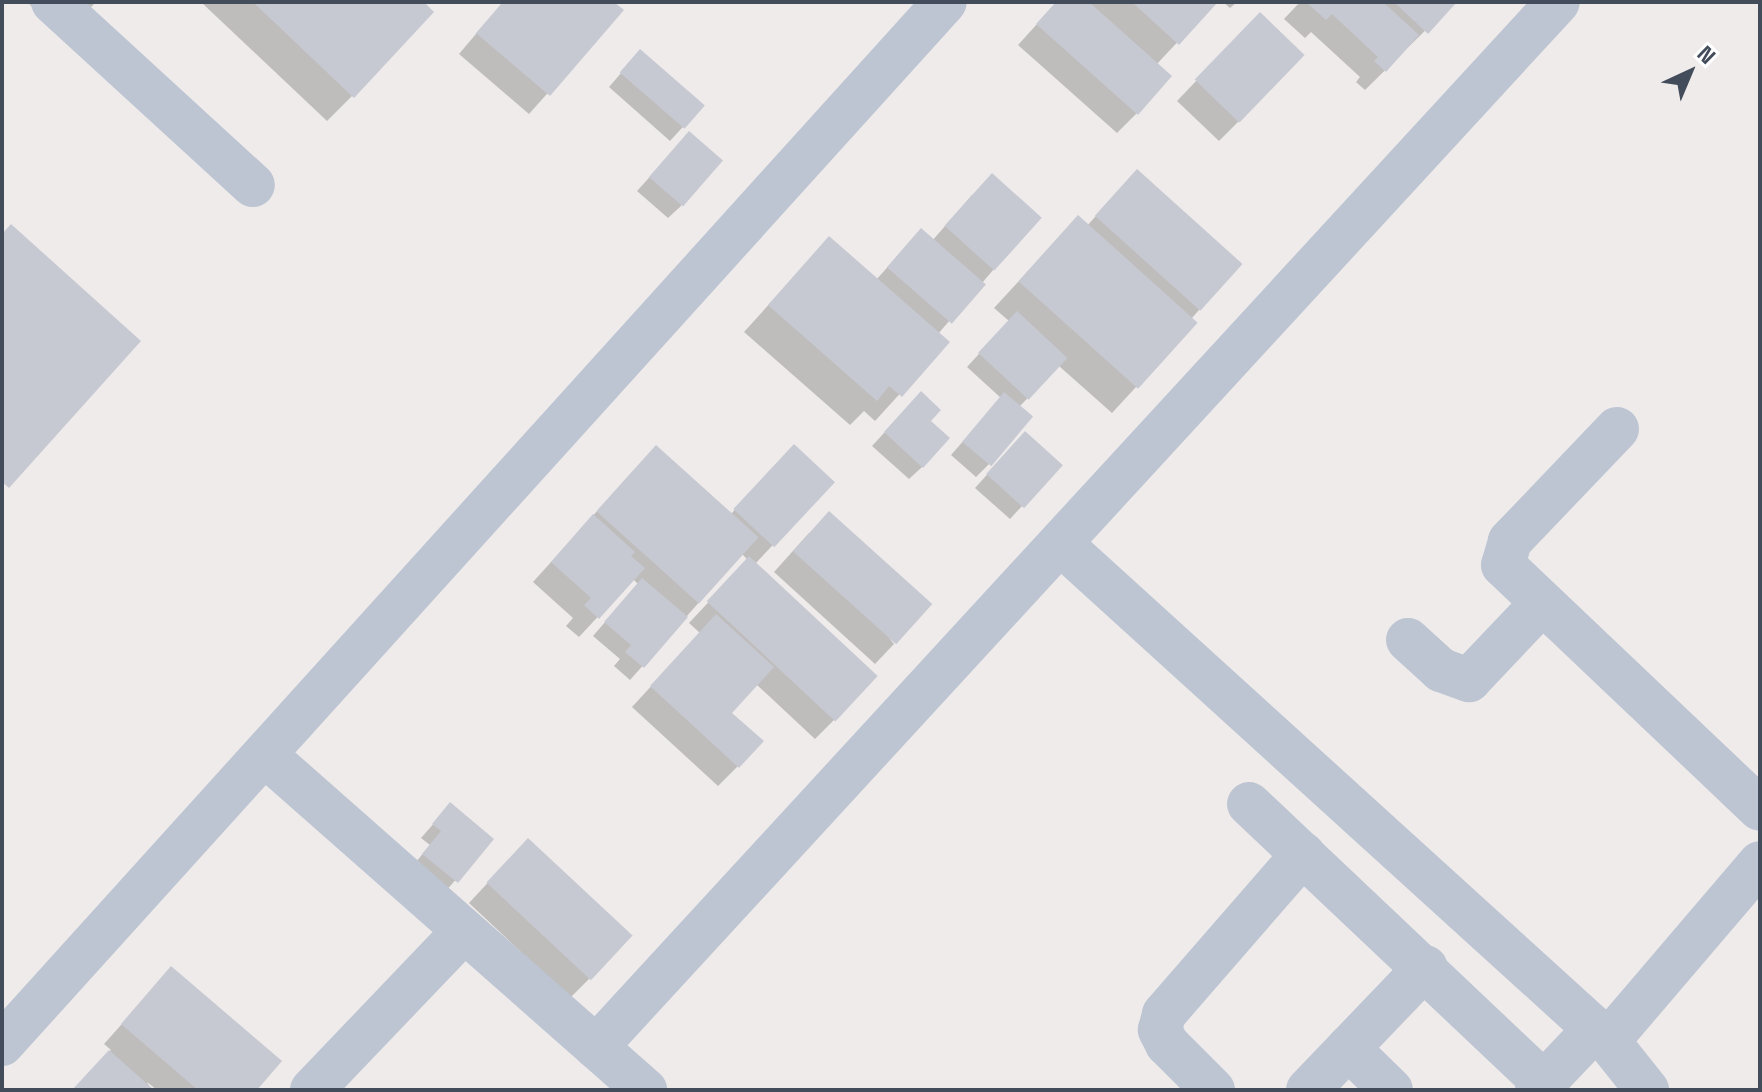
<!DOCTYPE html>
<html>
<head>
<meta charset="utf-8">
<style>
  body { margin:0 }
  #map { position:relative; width:1762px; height:1092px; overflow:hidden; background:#efebeb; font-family:"Space Grotesk",sans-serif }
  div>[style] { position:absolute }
  .shadow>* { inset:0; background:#0003 }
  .building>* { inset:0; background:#c7c9d2; transform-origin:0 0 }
  .minor>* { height:44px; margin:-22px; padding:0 22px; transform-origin:22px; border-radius:22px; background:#bdc5d2 }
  span { translate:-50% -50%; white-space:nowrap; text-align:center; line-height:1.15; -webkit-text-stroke:6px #fff; paint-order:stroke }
  .frame { position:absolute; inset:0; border:4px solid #434c5a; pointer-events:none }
  .north { position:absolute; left:1650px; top:32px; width:80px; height:80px; -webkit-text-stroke:6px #fff; paint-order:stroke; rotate:44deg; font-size:22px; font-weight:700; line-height:32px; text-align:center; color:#434c5a }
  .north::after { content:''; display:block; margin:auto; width:28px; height:36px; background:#434c5a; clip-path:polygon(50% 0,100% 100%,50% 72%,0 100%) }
</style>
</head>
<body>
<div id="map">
  <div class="shadow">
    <div style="clip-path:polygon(27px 2px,96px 2px,63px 36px)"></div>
    <div style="clip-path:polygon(201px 2px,421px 2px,352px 96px,327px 121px)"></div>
    <div style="clip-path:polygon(503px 2px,611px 2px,621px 11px,529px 114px,459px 54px)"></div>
    <div style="clip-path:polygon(1057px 2px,1088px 4px,1215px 2px,1156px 65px,1137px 113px,1117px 133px,1018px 45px)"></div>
    <div style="clip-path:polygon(1223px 2px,1237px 2px,1230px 8px)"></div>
    <div style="clip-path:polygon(1300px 2px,1454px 2px,1365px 90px,1356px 82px,1360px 77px,1311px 32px,1305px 38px,1284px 19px)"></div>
    <div style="clip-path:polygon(1241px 34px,1238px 122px,1219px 141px,1177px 101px)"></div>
    <div style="clip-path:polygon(628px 65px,702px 106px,670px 141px,609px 87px)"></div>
    <div style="clip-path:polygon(677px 147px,681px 206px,668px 218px,637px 191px)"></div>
    <div style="clip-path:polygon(1118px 191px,1200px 309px,1191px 319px,1195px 323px,1112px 413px,1059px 366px,1019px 407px,989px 464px,976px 477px,951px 455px,1001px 398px,967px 367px,1009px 321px,994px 308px,1078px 217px,1087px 226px)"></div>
    <div style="clip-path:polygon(972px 195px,994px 269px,938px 334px,947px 342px,875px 421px,864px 411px,850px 425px,744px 332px,829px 238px,876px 280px,902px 251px,932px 241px)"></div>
    <div style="clip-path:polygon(908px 407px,929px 421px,922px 467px,909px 479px,872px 446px)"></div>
    <div style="clip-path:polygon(1012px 447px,1060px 465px,1010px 519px,975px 488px)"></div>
    <div style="clip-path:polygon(637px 467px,731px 514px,775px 467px,832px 482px,755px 564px,835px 719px,815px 739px,756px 684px,729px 713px,738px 766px,718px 786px,632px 707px,700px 633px,689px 623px,748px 560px,742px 554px,630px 680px,614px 666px,620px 659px,593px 636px,638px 584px,633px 579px,579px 637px,566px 626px,573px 618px,533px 582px)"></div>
    <div style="clip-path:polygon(809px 533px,894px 644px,875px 664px,774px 572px)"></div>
    <div style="clip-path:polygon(450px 805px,492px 839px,443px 894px,411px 868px,430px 845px,421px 838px)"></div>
    <div style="clip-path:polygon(509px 860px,590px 978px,570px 998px,469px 903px)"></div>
    <div style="clip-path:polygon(172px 968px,255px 1090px,157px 1090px,147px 1082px,151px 1090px,73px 1090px,111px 1050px,104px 1044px)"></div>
  </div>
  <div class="building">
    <div style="clip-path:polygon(253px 2px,424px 2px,434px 12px,354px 98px)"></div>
    <div style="clip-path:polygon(503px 2px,614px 2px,624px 10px,550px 96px,476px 33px)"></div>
    <div style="clip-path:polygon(1056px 2px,1089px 2px,1172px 76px,1138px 115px,1036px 24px)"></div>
    <div style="clip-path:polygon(1132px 2px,1218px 2px,1179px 45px)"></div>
    <div style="clip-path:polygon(1306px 2px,1383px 2px,1419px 35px,1386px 72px,1374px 61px,1378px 57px,1332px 14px,1326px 20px)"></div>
    <div style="clip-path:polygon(1394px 2px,1457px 2px,1428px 34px)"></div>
    <div style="left:1260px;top:12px;width:62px;height:94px;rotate:44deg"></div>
    <div style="left:640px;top:49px;width:86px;height:31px;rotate:41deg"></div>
    <div style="left:689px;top:131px;width:45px;height:61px;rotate:41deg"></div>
    <div style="left:1137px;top:169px;width:142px;height:63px;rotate:42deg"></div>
    <div style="left:992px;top:173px;width:67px;height:71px;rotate:42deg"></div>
    <div style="left:1078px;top:215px;width:161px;height:89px;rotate:42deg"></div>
    <div style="clip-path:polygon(11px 224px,141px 341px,9px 488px,2px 482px,2px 234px)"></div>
    <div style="left:921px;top:228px;width:86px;height:52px;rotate:41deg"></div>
    <div style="clip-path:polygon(829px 236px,950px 342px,902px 397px,889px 386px,877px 401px,768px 305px)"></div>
    <div style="left:1017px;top:311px;width:69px;height:57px;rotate:43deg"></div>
    <div style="clip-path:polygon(921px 391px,941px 410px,931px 421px,950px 438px,923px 468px,884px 432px)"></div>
    <div style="left:1004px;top:392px;width:38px;height:65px;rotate:40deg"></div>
    <div style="left:1025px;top:431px;width:51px;height:58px;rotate:42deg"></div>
    <div style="left:794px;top:444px;width:56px;height:89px;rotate:43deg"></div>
    <div style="left:656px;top:445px;width:138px;height:89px;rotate:42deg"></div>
    <div style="left:829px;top:511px;width:139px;height:54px;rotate:42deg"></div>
    <div style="clip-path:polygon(593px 514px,635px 552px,631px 556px,645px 568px,599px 619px,584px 605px,591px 598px,551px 562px)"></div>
    <div style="left:749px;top:556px;width:176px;height:62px;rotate:43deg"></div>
    <div style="clip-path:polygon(642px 578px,688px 617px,644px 668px,625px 652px,631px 645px,604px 622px)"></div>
    <div style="clip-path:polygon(716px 614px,774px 667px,732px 713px,764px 741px,739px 768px,650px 686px)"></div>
    <div style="clip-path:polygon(450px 802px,494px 839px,458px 883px,422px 854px,441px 831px,432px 824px)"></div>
    <div style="left:528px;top:838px;width:143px;height:61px;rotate:43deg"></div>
    <div style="clip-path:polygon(171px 966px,282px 1061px,257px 1090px,198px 1090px,121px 1024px)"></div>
    <div style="clip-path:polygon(109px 1050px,154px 1090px,72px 1090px)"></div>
  </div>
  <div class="minor">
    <div style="left:53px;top:2px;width:271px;rotate:42.5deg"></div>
    <div style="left:1617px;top:429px;width:155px;rotate:133.7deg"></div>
    <div style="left:1510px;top:541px;width:25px;rotate:106deg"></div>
    <div style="left:1503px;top:565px;width:354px;rotate:43.5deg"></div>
    <div style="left:1062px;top:545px;width:738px;rotate:42.25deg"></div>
    <div style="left:1608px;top:1041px;width:63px;rotate:51.5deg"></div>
    <div style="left:1408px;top:640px;width:45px;rotate:42.3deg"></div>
    <div style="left:1441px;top:670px;width:30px;rotate:20deg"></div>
    <div style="left:1469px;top:680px;width:106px;rotate:-46.5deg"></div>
    <div style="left:265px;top:755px;width:507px;rotate:41.4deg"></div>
    <div style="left:1249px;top:804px;width:406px;rotate:43.4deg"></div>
    <div style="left:1608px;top:1041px;width:234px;rotate:-49.5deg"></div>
    <div style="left:2px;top:1044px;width:1405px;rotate:-47.86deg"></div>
    <div style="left:596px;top:1047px;width:1420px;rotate:-47.37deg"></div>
    <div style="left:1348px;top:1048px;width:60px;rotate:44.3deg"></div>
    <div style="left:312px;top:1090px;width:220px;rotate:-46.3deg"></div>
    <div style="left:1213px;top:1090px;width:65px;rotate:-135deg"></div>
    <div style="left:1167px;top:1044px;width:16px;rotate:-117deg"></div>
    <div style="left:1160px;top:1030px;width:16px;rotate:-76deg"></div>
    <div style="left:1164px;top:1014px;width:212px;rotate:-49deg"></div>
    <div style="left:1308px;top:1090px;width:170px;rotate:-46.2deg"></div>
    <div style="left:1537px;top:1090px;width:83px;rotate:-46.5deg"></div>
  </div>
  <div class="frame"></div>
  <div class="north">N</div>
</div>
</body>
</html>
